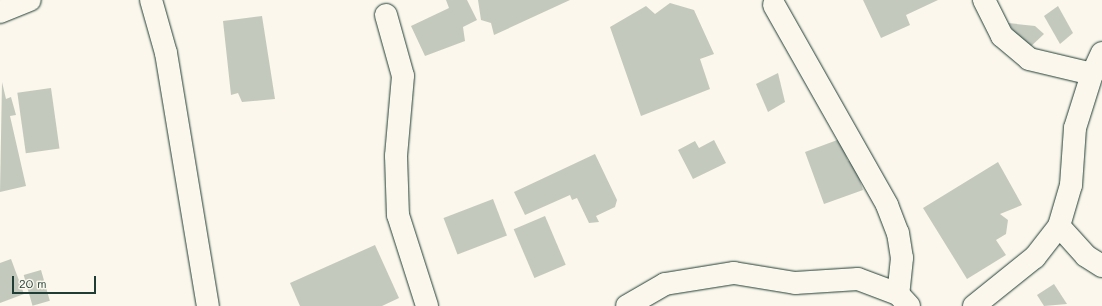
<!DOCTYPE html>
<html>
<head>
<meta charset="utf-8">
<style>
  body { margin:0 }
  #map { position:relative; width:1102px; height:306px; overflow:hidden; background:#fbf7ec; font-family:Mali,sans-serif }
  div>[style] { position:absolute }
  .building>* { inset:0; background:#c4c9be; transform-origin:0 0 }
  .roads { filter:drop-shadow(0 0 1px #1f3d34) drop-shadow(0 0 1px #1f3d34) }
  .street>* { height:22px; margin:-11px; padding:0 11px; transform-origin:11px; border-radius:11px; background:#fbf7ec }
  span { translate:-50% -50%; white-space:nowrap; text-align:center; line-height:1.15; -webkit-text-stroke:3px #fbf7ec; paint-order:stroke }
  .scale { position:absolute; left:12px; top:276px; width:84px; height:18px; box-sizing:border-box; border:2px solid #1f3d34; border-top:0; padding-left:5px; font-size:12px; line-height:14px; white-space:nowrap; color:#1f3d34; -webkit-text-stroke:3px #fbf7ec; paint-order:stroke }
</style>
</head>
<body>
<div id="map">
  <div class="building">
    <div style="clip-path:polygon(446px 0,467px 0,477px 20px,463px 27px,465px 41px,425px 56px,411px 26px,449px 8px)"></div>
    <div style="clip-path:polygon(478px 0,570px 0,494px 35px,491px 23px,481px 20px)"></div>
    <div style="clip-path:polygon(863px 0,938px 0,906px 15px,910px 25px,881px 38px)"></div>
    <div style="clip-path:polygon(670px 3px,694px 10px,714px 54px,700px 59px,710px 89px,641px 116px,610px 27px,646px 6px,655px 14px)"></div>
    <div style="clip-path:polygon(1058px 6px,1073px 33px,1060px 44px,1044px 16px)"></div>
    <div style="clip-path:polygon(262px 16px,275px 99px,242px 102px,238px 93px,231px 95px,223px 21px)"></div>
    <div style="clip-path:polygon(1008px 23px,1035px 26px,1044px 34px,1027px 50px)"></div>
    <div style="clip-path:polygon(778px 73px,785px 102px,768px 112px,756px 84px)"></div>
    <div style="clip-path:polygon(2px 82px,6px 99px,11px 97px,16px 115px,10px 116px,26px 186px,0 192px)"></div>
    <div style="left:51px;top:88px;width:61px;height:34px;rotate:82deg"></div>
    <div style="clip-path:polygon(840px 139px,848px 161px,854px 162px,863px 190px,824px 204px,805px 152px)"></div>
    <div style="clip-path:polygon(714px 140px,726px 163px,693px 179px,678px 150px,695px 141px,699px 148px)"></div>
    <div style="clip-path:polygon(595px 154px,617px 200px,615px 207px,596px 216px,599px 222px,589px 223px,577px 198px,572px 200px,570px 195px,525px 215px,514px 192px)"></div>
    <div style="clip-path:polygon(998px 162px,1022px 205px,1000px 214px,1008px 220px,1006px 234px,996px 240px,1006px 255px,967px 279px,923px 208px)"></div>
    <div style="left:493px;top:199px;width:39px;height:53px;rotate:69deg"></div>
    <div style="left:545px;top:216px;width:53px;height:34px;rotate:67deg"></div>
    <div style="clip-path:polygon(375px 245px,399px 298px,382px 306px,300px 306px,290px 283px)"></div>
    <div style="clip-path:polygon(11px 259px,24px 294px,0 303px,0 263px)"></div>
    <div style="left:41px;top:270px;width:32px;height:18px;rotate:74deg"></div>
    <div style="clip-path:polygon(1054px 284px,1067px 304px,1044px 306px,1037px 295px)"></div>
  </div>
  <div class="roads">
    <div class="street">
      <div style="left:151px;top:0;width:55px;rotate:74.2deg"></div>
      <div style="left:166px;top:53px;width:256px;rotate:80.6deg"></div>
      <div style="left:984px;top:0;width:40px;rotate:63.4deg"></div>
      <div style="left:1002px;top:36px;width:35px;rotate:40deg"></div>
      <div style="left:1029px;top:59px;width:65px;rotate:13.4deg"></div>
      <div style="left:774px;top:5px;width:230px;rotate:60.5deg"></div>
      <div style="left:887px;top:205px;width:30px;rotate:69deg"></div>
      <div style="left:898px;top:233px;width:25px;rotate:81deg"></div>
      <div style="left:902px;top:258px;width:36px;rotate:96deg"></div>
      <div style="left:0;top:12px;width:32px;rotate:-22deg"></div>
      <div style="left:386px;top:15px;width:63px;rotate:74.4deg"></div>
      <div style="left:403px;top:76px;width:80px;rotate:95deg"></div>
      <div style="left:396px;top:156px;width:59px;rotate:88.1deg"></div>
      <div style="left:398px;top:215px;width:96px;rotate:72.3deg"></div>
      <div style="left:1102px;top:53px;width:23px;rotate:115deg"></div>
      <div style="left:1092px;top:74px;width:57px;rotate:107.5deg"></div>
      <div style="left:1075px;top:128px;width:57px;rotate:94deg"></div>
      <div style="left:1071px;top:185px;width:43px;rotate:106.3deg"></div>
      <div style="left:1059px;top:226px;width:40px;rotate:48deg"></div>
      <div style="left:1086px;top:256px;width:19px;rotate:32deg"></div>
      <div style="left:627px;top:306px;width:44px;rotate:-30.1deg"></div>
      <div style="left:665px;top:284px;width:70px;rotate:-9.1deg"></div>
      <div style="left:734px;top:273px;width:62px;rotate:9.3deg"></div>
      <div style="left:795px;top:283px;width:63px;rotate:-3.6deg"></div>
      <div style="left:858px;top:279px;width:43px;rotate:20.6deg"></div>
      <div style="left:898px;top:294px;width:16px;rotate:47deg"></div>
      <div style="left:974px;top:306px;width:78px;rotate:-38.8deg"></div>
      <div style="left:1035px;top:257px;width:39px;rotate:-52deg"></div>
    </div>
  </div>
  <div class="scale">20 m</div>
</div>
</body>
</html>
